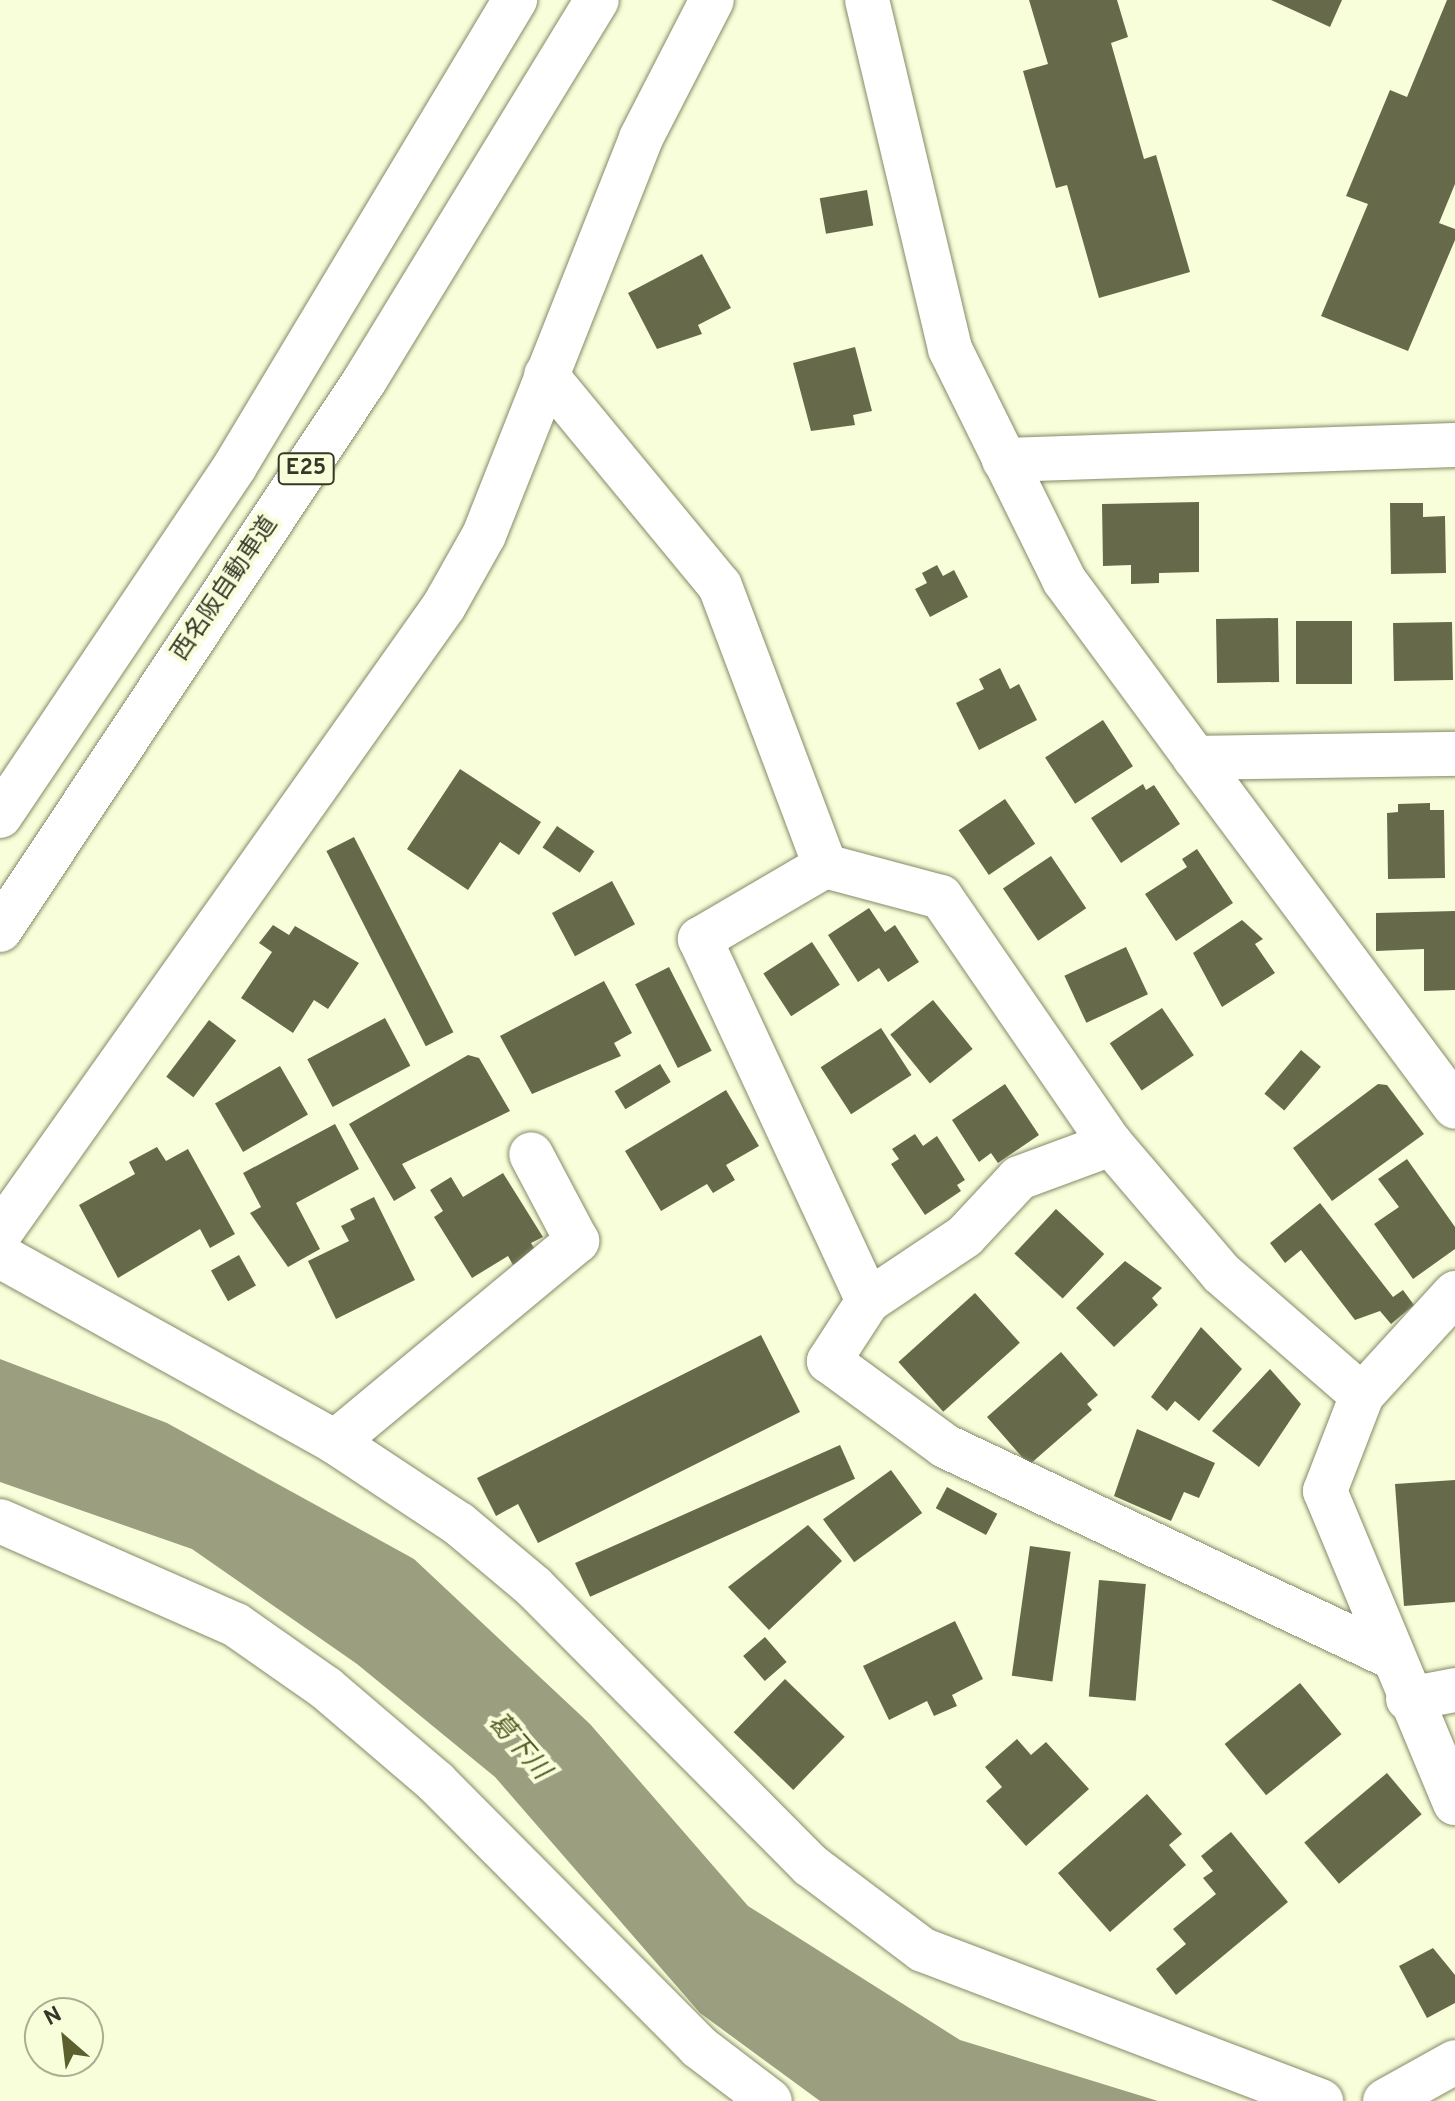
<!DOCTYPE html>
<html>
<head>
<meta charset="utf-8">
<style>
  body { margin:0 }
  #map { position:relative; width:1455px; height:2101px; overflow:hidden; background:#f8fed9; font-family:Overpass,"Noto Sans JP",sans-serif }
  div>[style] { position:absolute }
  .water>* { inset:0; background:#9b9f80 }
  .building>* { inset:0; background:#666a4a; transform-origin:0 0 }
  .roads { filter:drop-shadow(0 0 2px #858968) drop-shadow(0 0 2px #858968) }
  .minor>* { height:44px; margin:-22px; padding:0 22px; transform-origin:22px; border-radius:22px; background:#fff }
  .motorway>* { height:44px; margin:-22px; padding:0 22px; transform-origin:22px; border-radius:22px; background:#fff }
  span { translate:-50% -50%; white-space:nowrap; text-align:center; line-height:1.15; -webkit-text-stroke:8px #f8fed9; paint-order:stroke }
  .shield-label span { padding:2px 6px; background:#f8fed9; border:2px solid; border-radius:6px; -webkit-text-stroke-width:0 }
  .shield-label { font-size:22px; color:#353729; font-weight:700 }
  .street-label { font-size:24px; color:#353729 }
  .water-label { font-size:26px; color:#545925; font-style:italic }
  .north { position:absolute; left:24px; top:1997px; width:80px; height:80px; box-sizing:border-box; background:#f8fed9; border:2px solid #aaae93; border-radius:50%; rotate:332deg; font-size:22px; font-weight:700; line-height:32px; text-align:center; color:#353729 }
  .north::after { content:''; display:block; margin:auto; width:28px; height:36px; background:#5b602e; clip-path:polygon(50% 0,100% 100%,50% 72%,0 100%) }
</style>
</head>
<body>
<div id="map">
  <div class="water">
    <div style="clip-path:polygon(0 1359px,167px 1423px,414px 1559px,590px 1724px,748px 1906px,960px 2040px,1158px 2101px,820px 2101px,700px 2013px,495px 1777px,357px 1664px,192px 1549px,0 1482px)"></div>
  </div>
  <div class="building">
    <div style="clip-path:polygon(1029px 0,1117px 0,1128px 37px,1111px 43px,1144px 159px,1156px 155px,1190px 272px,1099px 298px,1067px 185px,1056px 188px,1023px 71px,1048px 64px)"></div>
    <div style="clip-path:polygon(1271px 0,1342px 0,1330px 27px)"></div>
    <div style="clip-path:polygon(1447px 0,1455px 0,1455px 184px,1439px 223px,1455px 229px,1455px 240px,1408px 351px,1321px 316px,1368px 204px,1346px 196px,1390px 90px,1407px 97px)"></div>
    <div style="left:867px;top:190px;width:36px;height:48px;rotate:80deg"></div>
    <div style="clip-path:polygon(702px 254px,731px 308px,698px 325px,702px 334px,657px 349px,628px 293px)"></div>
    <div style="clip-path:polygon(855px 347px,872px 411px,853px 415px,855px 425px,811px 431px,793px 363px)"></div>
    <div style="clip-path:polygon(1199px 502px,1199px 572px,1159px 573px,1159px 583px,1131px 584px,1131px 565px,1103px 566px,1102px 504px)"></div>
    <div style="clip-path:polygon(1390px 503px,1423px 503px,1423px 517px,1445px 516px,1446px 573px,1391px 574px)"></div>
    <div style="clip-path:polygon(937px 565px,943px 576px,954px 570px,968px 597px,930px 617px,915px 589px,927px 583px,922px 573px)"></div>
    <div style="left:1278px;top:618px;width:64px;height:62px;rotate:89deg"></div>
    <div style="left:1296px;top:621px;width:56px;height:63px"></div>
    <div style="left:1452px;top:622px;width:58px;height:59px;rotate:89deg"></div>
    <div style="clip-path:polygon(1000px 668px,1010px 689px,1019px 684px,1037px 720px,979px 750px,956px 703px,984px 689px,979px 679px)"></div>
    <div style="left:1103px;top:720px;width:55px;height:69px;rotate:57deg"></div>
    <div style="clip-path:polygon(460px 769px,541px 822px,519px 855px,500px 842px,468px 890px,407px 849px)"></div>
    <div style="clip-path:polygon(1143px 784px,1146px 790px,1154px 785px,1180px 824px,1121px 863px,1091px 818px)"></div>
    <div style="left:1005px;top:799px;width:54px;height:56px;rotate:56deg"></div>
    <div style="clip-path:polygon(1430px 803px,1430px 810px,1444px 810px,1445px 878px,1388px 879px,1387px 813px,1398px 812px,1398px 804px)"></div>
    <div style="left:557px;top:826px;width:45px;height:26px;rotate:34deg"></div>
    <div style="left:354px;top:837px;width:219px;height:31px;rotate:63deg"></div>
    <div style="clip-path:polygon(1197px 849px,1233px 903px,1176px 941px,1145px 894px,1187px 867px,1182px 859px)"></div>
    <div style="left:1051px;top:856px;width:63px;height:58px;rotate:56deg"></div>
    <div style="left:612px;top:881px;width:49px;height:68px;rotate:62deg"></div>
    <div style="clip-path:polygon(869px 908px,885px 932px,895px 925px,919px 962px,888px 982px,879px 968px,858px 982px,828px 935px)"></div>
    <div style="clip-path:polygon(1455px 911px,1455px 990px,1424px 991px,1424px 949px,1376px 951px,1376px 913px)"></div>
    <div style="clip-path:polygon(1242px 920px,1263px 939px,1255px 944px,1275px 973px,1222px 1007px,1193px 953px)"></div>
    <div style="clip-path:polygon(273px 925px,289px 935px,295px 926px,359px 963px,328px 1009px,314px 1000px,293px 1033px,241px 998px,272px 952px,259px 943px)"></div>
    <div style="left:812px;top:942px;width:51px;height:58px;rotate:57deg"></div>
    <div style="left:1126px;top:947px;width:52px;height:68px;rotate:65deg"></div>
    <div style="left:669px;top:967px;width:94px;height:38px;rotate:63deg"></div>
    <div style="clip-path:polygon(604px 981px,632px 1033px,614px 1043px,621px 1056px,532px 1094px,500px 1036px)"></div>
    <div style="left:933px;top:1000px;width:63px;height:55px;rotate:51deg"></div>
    <div style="left:1162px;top:1008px;width:57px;height:63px;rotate:56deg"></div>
    <div style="left:385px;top:1018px;width:54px;height:88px;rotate:62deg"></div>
    <div style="left:209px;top:1020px;width:34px;height:71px;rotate:37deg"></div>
    <div style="left:881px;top:1028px;width:56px;height:72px;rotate:57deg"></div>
    <div style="left:1301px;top:1050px;width:26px;height:57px;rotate:40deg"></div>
    <div style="clip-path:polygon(468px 1055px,479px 1058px,510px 1111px,402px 1164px,416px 1188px,394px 1201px,349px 1124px)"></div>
    <div style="left:660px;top:1064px;width:21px;height:53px;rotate:59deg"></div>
    <div style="left:280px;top:1066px;width:56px;height:75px;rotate:60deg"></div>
    <div style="clip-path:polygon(1005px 1084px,1039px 1135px,998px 1163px,991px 1153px,979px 1162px,952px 1120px)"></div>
    <div style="clip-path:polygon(1378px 1084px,1387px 1085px,1424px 1134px,1332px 1201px,1293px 1148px)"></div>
    <div style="clip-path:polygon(726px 1090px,759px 1146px,726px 1165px,735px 1180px,713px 1193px,707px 1184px,661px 1211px,625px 1151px)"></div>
    <div style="clip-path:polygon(335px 1124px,359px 1169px,296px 1203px,320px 1249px,288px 1267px,250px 1213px,261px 1207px,243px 1173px)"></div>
    <div style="clip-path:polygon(915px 1134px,923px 1146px,937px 1136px,965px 1180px,957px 1185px,961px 1191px,925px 1215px,891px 1164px,899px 1159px,892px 1149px)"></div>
    <div style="clip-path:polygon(157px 1147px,166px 1161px,188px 1149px,235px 1234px,210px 1248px,200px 1229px,118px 1278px,79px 1205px,135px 1174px,129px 1162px)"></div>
    <div style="clip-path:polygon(1407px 1159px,1455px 1227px,1455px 1249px,1413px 1279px,1374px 1224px,1399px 1207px,1378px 1179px)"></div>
    <div style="clip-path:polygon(503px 1173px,543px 1237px,531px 1243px,536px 1251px,513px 1265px,508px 1256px,472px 1278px,434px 1217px,443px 1211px,430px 1190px,451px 1177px,463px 1197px)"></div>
    <div style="clip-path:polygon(374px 1197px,415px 1280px,336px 1319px,308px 1261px,349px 1241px,341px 1226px,355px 1219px,350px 1209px)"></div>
    <div style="clip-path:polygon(1320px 1203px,1393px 1297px,1403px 1290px,1414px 1305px,1391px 1324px,1380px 1311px,1355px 1320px,1301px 1250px,1285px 1263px,1270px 1243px)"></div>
    <div style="left:1056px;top:1209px;width:66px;height:61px;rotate:43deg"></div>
    <div style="left:239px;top:1255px;width:35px;height:32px;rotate:61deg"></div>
    <div style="clip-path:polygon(1125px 1261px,1162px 1288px,1152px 1298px,1158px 1305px,1114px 1347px,1076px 1308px)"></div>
    <div style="left:975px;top:1293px;width:67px;height:103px;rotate:48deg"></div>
    <div style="clip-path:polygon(1201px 1327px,1242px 1369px,1199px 1421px,1175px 1401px,1167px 1411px,1151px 1397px)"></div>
    <div style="clip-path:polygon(761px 1335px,800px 1412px,538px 1543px,518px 1504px,496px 1516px,477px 1478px)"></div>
    <div style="clip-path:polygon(1061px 1352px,1098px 1395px,1087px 1404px,1092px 1410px,1029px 1465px,987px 1417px)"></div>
    <div style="clip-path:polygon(1270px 1369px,1301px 1404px,1259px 1467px,1212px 1431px)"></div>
    <div style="clip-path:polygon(1137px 1429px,1215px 1463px,1199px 1498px,1184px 1492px,1171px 1521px,1114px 1496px)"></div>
    <div style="left:840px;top:1445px;width:37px;height:290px;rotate:66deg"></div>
    <div style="left:891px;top:1470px;width:53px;height:84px;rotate:54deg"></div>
    <div style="clip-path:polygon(1455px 1480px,1455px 1602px,1404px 1606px,1395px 1484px)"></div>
    <div style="left:947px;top:1487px;width:57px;height:24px;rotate:28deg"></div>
    <div style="clip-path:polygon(808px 1525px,842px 1561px,769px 1630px,728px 1587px)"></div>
    <div style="left:1030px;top:1546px;width:41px;height:131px;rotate:8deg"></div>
    <div style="left:1099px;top:1580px;width:47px;height:117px;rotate:5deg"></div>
    <div style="clip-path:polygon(955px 1621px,983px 1679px,952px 1695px,957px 1706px,934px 1716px,927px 1701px,889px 1720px,863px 1666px)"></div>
    <div style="left:765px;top:1637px;width:33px;height:29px;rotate:49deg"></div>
    <div style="left:785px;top:1679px;width:83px;height:74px;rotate:44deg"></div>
    <div style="left:1300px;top:1683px;width:66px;height:97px;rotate:51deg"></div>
    <div style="clip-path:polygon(1017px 1739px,1031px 1755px,1046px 1742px,1089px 1789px,1026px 1846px,986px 1801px,1002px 1787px,985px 1767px)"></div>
    <div style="left:1387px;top:1773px;width:54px;height:108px;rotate:50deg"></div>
    <div style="clip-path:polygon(1147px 1794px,1182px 1834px,1169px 1845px,1186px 1865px,1110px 1932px,1058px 1873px)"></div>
    <div style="clip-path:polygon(1231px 1832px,1288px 1902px,1176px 1995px,1156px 1969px,1186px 1944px,1173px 1929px,1216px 1894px,1203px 1878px,1213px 1871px,1201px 1856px)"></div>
    <div style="clip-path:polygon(1433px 1948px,1455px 1975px,1455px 2003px,1427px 2018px,1399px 1966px)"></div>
  </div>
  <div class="roads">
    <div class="minor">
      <div style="left:867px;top:0;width:359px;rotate:76.6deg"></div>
      <div style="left:950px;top:349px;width:258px;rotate:63.7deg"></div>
      <div style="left:1064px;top:580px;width:221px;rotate:53.6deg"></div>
      <div style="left:1195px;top:758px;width:260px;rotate:-0.9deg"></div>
      <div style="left:546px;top:375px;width:273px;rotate:50.5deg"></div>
      <div style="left:720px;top:586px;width:299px;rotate:69.4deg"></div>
      <div style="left:825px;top:866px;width:120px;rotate:15deg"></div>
      <div style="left:941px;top:897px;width:300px;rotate:55.5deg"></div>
      <div style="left:1111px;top:1144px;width:170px;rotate:49.5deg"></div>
      <div style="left:1221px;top:1273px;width:186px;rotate:40.9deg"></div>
      <div style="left:1362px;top:1395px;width:138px;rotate:-47.6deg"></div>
      <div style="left:1004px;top:460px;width:451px;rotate:-1.9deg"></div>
      <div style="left:1195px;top:758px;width:435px;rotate:53.3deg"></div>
      <div style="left:825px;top:866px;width:145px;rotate:149.7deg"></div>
      <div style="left:700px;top:939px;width:399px;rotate:65.1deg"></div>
      <div style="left:868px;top:1301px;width:117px;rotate:-33.8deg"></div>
      <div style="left:965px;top:1236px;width:79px;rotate:-47deg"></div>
      <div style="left:1019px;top:1178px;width:98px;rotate:-20.3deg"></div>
      <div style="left:0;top:1233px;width:768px;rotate:-54.7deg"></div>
      <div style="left:444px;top:606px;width:81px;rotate:-60.6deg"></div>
      <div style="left:484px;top:535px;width:427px;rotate:-68.4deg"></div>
      <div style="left:641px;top:138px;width:155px;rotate:-62.8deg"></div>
      <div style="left:0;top:1256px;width:383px;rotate:29deg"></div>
      <div style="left:335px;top:1442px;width:149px;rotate:33.5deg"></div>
      <div style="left:459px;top:1524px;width:98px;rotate:40deg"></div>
      <div style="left:534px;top:1587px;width:392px;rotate:45.2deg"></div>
      <div style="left:810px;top:1865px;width:141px;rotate:37deg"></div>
      <div style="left:923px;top:1950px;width:426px;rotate:20.8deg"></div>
      <div style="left:868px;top:1301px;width:72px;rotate:123deg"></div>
      <div style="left:829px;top:1361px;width:144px;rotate:36.2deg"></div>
      <div style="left:945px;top:1446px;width:493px;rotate:25.3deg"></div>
      <div style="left:1362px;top:1395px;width:103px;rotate:111.1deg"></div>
      <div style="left:1325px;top:1491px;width:338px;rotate:67.4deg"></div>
      <div style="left:335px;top:1442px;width:315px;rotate:-39.7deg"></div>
      <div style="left:577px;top:1241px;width:98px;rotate:-117.9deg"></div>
      <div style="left:0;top:1521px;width:258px;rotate:23.8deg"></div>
      <div style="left:236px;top:1625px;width:110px;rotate:35deg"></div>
      <div style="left:326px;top:1688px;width:145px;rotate:40.5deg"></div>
      <div style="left:436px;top:1782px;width:373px;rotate:45.2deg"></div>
      <div style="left:699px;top:2047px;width:89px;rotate:37.3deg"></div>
      <div style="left:1408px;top:1699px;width:48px;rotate:-10.8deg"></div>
      <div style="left:1385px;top:2101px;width:80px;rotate:-29.1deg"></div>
    </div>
    <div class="motorway">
      <div style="left:0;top:816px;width:422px;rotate:-56.1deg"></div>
      <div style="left:235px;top:466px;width:544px;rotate:-59deg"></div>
      <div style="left:0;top:930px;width:660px;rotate:-56.43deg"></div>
      <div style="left:365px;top:380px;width:445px;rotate:-58.6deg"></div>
    </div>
  </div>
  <div class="shield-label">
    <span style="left:306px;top:469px">E25</span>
  </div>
  <div class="street-label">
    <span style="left:226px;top:589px;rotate:-56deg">西名阪自動車道</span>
  </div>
  <div class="water-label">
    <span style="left:518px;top:1747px;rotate:49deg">葛下川</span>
  </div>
  <div class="north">N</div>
</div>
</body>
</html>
